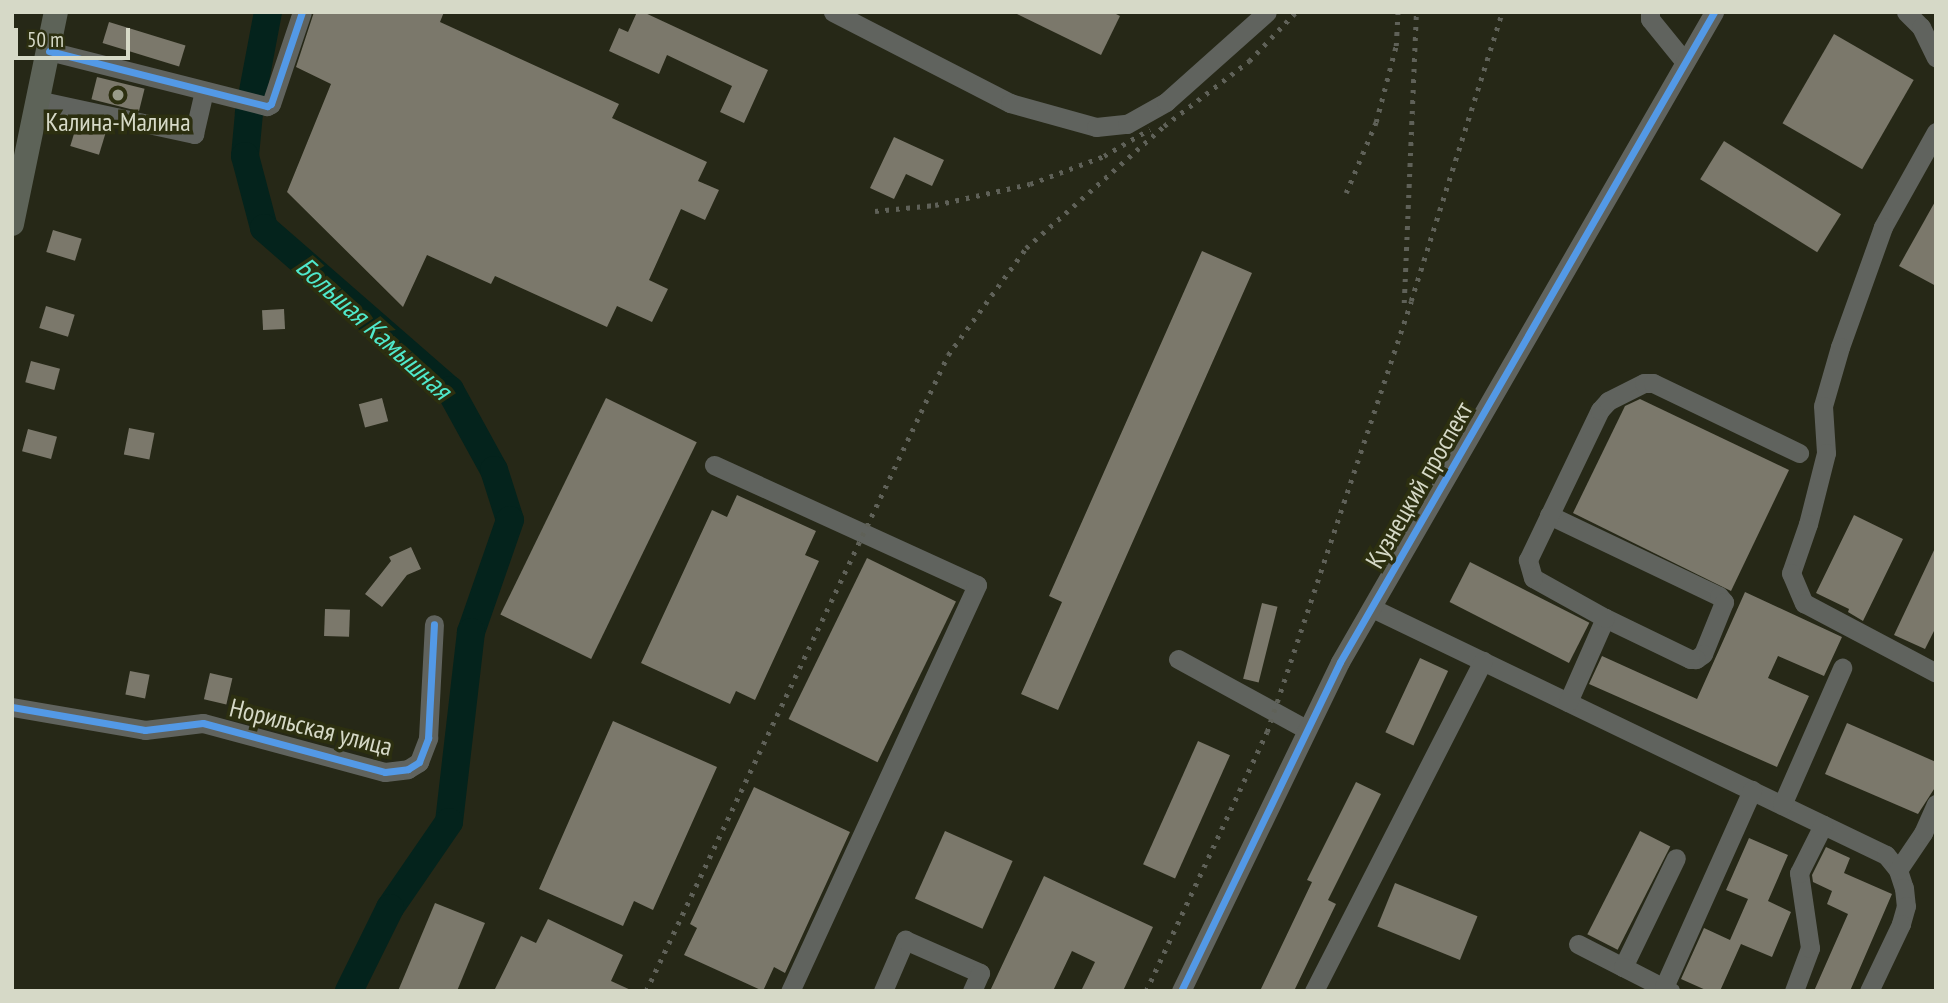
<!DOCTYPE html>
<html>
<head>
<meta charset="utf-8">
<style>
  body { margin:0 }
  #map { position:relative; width:1948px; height:1003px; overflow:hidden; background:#262817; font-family:"PT Sans Narrow",sans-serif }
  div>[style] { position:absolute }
  .river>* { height:28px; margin:-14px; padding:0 14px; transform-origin:14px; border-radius:14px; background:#04231c }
  .building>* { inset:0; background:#7b786b; transform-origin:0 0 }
  .minor>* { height:19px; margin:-9.5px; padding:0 9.5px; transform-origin:9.5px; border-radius:9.5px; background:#60635e }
  .major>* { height:24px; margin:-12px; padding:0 12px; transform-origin:12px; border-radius:12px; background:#5d6358 }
  .rail>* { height:4.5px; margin-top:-2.25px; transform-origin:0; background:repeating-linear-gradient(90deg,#5f6158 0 3.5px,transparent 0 10.5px) }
  .cycleway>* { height:7px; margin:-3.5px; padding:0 3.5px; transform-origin:3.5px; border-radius:3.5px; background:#5399e6 }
  .dots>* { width:19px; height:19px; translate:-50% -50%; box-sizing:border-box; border:4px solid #2c2f10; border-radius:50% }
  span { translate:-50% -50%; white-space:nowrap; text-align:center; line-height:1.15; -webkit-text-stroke:7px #2c2f10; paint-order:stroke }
  .poi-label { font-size:26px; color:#d6d9c7 }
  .street-label { font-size:26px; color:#d6d9c7 }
  .water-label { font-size:28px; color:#4fe8cb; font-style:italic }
  .frame { position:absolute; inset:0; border:14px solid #d6d9c7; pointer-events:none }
  .scale { position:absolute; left:14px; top:28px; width:116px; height:32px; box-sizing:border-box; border:4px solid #d6d9c7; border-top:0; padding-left:9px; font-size:21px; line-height:24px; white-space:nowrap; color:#d6d9c7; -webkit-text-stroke:5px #2c2f10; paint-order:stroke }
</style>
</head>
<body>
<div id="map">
  <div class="river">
    <div style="left:268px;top:12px;width:103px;rotate:100.7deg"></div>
    <div style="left:249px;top:113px;width:43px;rotate:95.3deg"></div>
    <div style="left:245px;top:156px;width:74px;rotate:75.2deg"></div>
    <div style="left:264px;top:228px;width:247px;rotate:41.1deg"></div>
    <div style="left:450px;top:390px;width:91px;rotate:61.2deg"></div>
    <div style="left:494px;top:470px;width:52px;rotate:72.3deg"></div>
    <div style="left:510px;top:520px;width:119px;rotate:109.2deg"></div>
    <div style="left:471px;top:632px;width:191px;rotate:96.6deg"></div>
    <div style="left:449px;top:822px;width:104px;rotate:124.5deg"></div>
    <div style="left:390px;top:908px;width:93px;rotate:116.3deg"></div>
  </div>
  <div class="building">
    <div style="clip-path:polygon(314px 12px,444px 12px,440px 22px,619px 104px,612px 118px,707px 162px,698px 181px,719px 190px,705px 220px,681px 209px,649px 280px,668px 289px,652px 322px,617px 306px,607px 327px,495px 276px,491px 284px,427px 255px,403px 307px,287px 192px,331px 84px,296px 67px)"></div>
    <div style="clip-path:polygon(637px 12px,643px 12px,768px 70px,744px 123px,720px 112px,732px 86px,667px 55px,659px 74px,609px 51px,619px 28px,628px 32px)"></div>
    <div style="clip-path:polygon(1013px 12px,1112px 12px,1120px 16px,1101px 55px)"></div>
    <div style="left:109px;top:22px;width:80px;height:22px;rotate:17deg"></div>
    <div style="left:1834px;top:34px;width:92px;height:103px;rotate:30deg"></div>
    <div style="left:97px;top:77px;width:49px;height:23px;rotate:14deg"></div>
    <div style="left:77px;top:124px;width:30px;height:23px;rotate:17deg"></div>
    <div style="clip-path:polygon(894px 137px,944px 160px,932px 186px,906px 174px,894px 199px,870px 188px)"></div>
    <div style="left:1724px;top:141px;width:138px;height:45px;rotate:32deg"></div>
    <div style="clip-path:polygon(1936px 200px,1936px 286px,1899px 266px)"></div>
    <div style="left:53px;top:230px;width:30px;height:23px;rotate:17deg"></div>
    <div style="clip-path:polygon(1202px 251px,1252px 273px,1058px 710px,1021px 694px,1062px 602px,1049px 596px)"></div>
    <div style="left:46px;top:306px;width:30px;height:23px;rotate:17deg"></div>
    <div style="left:284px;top:309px;width:20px;height:22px;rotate:87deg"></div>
    <div style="left:31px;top:361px;width:30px;height:22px;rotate:15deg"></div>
    <div style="left:382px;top:398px;width:24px;height:24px;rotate:75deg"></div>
    <div style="left:606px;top:398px;width:101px;height:241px;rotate:26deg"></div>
    <div style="clip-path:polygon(1640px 399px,1789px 470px,1731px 591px,1573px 513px,1625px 406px)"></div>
    <div style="left:129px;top:428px;width:26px;height:27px;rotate:11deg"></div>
    <div style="left:28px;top:429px;width:30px;height:23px;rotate:15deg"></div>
    <div style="clip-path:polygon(737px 495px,816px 531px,805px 555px,819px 561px,755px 700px,736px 691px,730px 704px,641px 663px,712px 510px,727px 517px)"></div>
    <div style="clip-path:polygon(1854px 515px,1903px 539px,1863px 621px,1848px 612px,1849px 609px,1816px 593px)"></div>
    <div style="clip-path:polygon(1936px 546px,1936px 627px,1925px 649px,1894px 635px)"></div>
    <div style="clip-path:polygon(411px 547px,421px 569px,407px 575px,382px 607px,365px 594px,391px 561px,389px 557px)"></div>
    <div style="left:867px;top:558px;width:99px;height:179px;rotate:26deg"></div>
    <div style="left:1470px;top:562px;width:134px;height:45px;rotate:27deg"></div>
    <div style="clip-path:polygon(1745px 592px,1842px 637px,1824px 676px,1778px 656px,1768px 678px,1809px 696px,1777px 767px,1589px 684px,1602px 656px,1697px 699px)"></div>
    <div style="left:1262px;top:603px;width:16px;height:78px;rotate:14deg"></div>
    <div style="left:325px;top:609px;width:25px;height:27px;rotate:2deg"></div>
    <div style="left:1420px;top:658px;width:31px;height:82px;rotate:25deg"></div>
    <div style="left:130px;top:671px;width:20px;height:24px;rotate:11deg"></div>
    <div style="left:210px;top:673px;width:23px;height:27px;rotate:13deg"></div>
    <div style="clip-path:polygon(613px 721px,717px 767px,653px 910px,634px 901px,623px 926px,539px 889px)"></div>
    <div style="clip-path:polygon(1847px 723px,1936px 762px,1936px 786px,1918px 814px,1825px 774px)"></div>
    <div style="left:1198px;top:741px;width:35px;height:135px;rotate:24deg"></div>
    <div style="clip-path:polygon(1356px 782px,1381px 794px,1328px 900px,1336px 904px,1294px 991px,1260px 991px,1312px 882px,1307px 880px)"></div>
    <div style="clip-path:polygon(754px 787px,850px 832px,785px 973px,774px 967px,763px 991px,684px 955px,697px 928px,690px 924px)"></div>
    <div style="left:945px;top:831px;width:74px;height:74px;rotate:24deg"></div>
    <div style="left:1640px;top:831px;width:34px;height:116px;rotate:27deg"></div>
    <div style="clip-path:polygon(1749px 838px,1788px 855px,1768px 901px,1791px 912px,1772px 957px,1741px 944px,1720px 991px,1708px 991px,1681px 979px,1704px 928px,1730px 940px,1748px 899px,1726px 890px)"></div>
    <div style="clip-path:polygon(1826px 847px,1850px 858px,1844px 873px,1892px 894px,1850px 991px,1814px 991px,1848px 914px,1827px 904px,1832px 891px,1813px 882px,1812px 875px)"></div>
    <div style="clip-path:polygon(1044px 876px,1153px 927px,1123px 991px,1081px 991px,1095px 962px,1072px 951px,1053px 991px,990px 991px)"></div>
    <div style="left:1395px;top:883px;width:89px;height:47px;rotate:22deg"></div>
    <div style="clip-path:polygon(435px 903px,485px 923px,457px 991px,398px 991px)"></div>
    <div style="clip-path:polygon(548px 919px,623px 955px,611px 981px,633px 991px,494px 991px,521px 936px,536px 943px)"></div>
  </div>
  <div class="minor">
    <div style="left:833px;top:12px;width:199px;rotate:27.2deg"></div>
    <div style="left:1010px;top:103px;width:89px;rotate:15.6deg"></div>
    <div style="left:1096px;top:127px;width:31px;rotate:-6deg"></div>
    <div style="left:1127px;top:124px;width:45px;rotate:-29.4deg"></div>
    <div style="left:1166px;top:102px;width:135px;rotate:-41.7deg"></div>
    <div style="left:1650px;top:12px;width:7px;rotate:90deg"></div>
    <div style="left:1650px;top:19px;width:55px;rotate:50.9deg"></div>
    <div style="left:1906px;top:12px;width:21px;rotate:45deg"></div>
    <div style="left:1921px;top:27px;width:34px;rotate:64deg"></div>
    <div style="left:49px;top:51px;width:225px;rotate:14.2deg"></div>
    <div style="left:267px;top:106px;width:4px;rotate:-27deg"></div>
    <div style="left:271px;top:104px;width:97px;rotate:-71.4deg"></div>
    <div style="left:37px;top:100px;width:161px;rotate:12.2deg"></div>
    <div style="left:194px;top:134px;width:44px;rotate:-76.9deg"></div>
    <div style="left:1936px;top:132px;width:109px;rotate:119.2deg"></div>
    <div style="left:1883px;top:227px;width:127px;rotate:109.7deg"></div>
    <div style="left:1840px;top:347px;width:61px;rotate:106.1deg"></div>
    <div style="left:1823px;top:406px;width:47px;rotate:86.3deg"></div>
    <div style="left:1826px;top:453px;width:73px;rotate:104.2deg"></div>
    <div style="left:1808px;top:524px;width:52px;rotate:109.1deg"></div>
    <div style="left:1791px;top:573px;width:33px;rotate:67deg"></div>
    <div style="left:1804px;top:603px;width:149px;rotate:27.9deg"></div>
    <div style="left:714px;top:465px;width:289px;rotate:24.5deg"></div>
    <div style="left:977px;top:585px;width:447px;rotate:114.7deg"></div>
    <div style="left:1549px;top:515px;width:188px;rotate:25.5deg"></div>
    <div style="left:1719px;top:596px;width:8px;rotate:50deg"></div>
    <div style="left:1724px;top:602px;width:56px;rotate:112deg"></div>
    <div style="left:1703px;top:654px;width:9px;rotate:144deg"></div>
    <div style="left:1696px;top:659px;width:6px;rotate:180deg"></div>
    <div style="left:1690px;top:659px;width:94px;rotate:-154.2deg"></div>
    <div style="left:1372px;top:608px;width:570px;rotate:25.67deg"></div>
    <div style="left:1886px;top:855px;width:19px;rotate:51deg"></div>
    <div style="left:1898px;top:870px;width:19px;rotate:72deg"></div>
    <div style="left:1904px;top:888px;width:18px;rotate:84deg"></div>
    <div style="left:1906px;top:906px;width:19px;rotate:106deg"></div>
    <div style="left:1901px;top:924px;width:74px;rotate:115.5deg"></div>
    <div style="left:1178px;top:659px;width:146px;rotate:28.7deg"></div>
    <div style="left:1568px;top:702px;width:92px;rotate:-66.2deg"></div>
    <div style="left:1605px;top:618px;width:82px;rotate:-150.9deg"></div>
    <div style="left:1533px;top:578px;width:19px;rotate:-106deg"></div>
    <div style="left:1528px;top:560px;width:166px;rotate:-64.4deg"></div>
    <div style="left:1600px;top:410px;width:12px;rotate:-48deg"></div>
    <div style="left:1608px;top:401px;width:40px;rotate:-26.6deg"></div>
    <div style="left:1644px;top:383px;width:9px"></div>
    <div style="left:1653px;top:383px;width:162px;rotate:25.6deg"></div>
    <div style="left:12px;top:707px;width:135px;rotate:9.8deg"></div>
    <div style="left:145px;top:730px;width:58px;rotate:-6.9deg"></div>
    <div style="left:203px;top:723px;width:188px;rotate:15.1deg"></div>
    <div style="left:385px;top:772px;width:23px;rotate:-7deg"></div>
    <div style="left:408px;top:769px;width:13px;rotate:-32deg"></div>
    <div style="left:419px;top:762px;width:26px;rotate:-69deg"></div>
    <div style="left:428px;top:738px;width:114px;rotate:-87deg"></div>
    <div style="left:1782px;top:805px;width:150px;rotate:-66.3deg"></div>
    <div style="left:1898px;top:870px;width:45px;rotate:-56deg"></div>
    <div style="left:1923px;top:833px;width:32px;rotate:-66deg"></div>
    <div style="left:1578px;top:944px;width:51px;rotate:27.1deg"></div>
    <div style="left:1623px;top:967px;width:121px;rotate:-64.1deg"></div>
    <div style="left:1623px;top:967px;width:53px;rotate:27.1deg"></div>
    <div style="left:1664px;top:987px;width:216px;rotate:-65.9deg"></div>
    <div style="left:883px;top:991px;width:56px;rotate:-66.7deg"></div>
    <div style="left:905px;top:940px;width:82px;rotate:23.7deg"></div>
    <div style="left:980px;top:973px;width:20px;rotate:114deg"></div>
    <div style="left:1181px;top:991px;width:365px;rotate:-64.2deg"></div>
    <div style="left:1340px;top:662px;width:750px;rotate:-60.08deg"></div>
    <div style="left:1314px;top:991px;width:371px;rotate:-62.9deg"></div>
    <div style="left:1794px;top:991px;width:46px;rotate:-69.6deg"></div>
    <div style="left:1810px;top:948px;width:76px;rotate:-98.3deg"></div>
    <div style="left:1799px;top:873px;width:54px;rotate:-63.4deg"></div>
  </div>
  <div class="major">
    <div style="left:12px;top:224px;width:217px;rotate:-78.3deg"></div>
  </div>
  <div class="rail">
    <div style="left:1346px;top:193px;width:77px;rotate:-67.1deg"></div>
    <div style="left:1376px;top:122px;width:79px;rotate:-75.3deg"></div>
    <div style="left:1396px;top:46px;width:34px;rotate:-87deg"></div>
    <div style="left:875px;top:211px;width:60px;rotate:-5.7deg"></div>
    <div style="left:935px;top:205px;width:97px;rotate:-12.5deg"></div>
    <div style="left:1030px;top:184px;width:79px;rotate:-20.7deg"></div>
    <div style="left:1104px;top:156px;width:53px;rotate:-30.4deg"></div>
    <div style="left:1404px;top:303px;width:291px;rotate:-87.6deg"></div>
    <div style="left:646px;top:991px;width:704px;rotate:-64.6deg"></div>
    <div style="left:948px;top:355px;width:132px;rotate:-53.9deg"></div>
    <div style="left:1026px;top:248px;width:184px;rotate:-41.5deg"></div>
    <div style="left:1164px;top:126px;width:107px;rotate:-37.4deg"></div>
    <div style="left:1249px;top:61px;width:68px;rotate:-46.2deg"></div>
    <div style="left:1146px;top:991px;width:286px;rotate:-65deg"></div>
    <div style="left:1267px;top:732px;width:454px;rotate:-71.5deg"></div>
    <div style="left:1411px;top:301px;width:303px;rotate:-72.5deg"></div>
  </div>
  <div class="cycleway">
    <div style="left:49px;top:51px;width:225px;rotate:14.2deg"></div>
    <div style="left:267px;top:106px;width:4px;rotate:-27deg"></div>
    <div style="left:271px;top:104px;width:97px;rotate:-71.4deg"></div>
    <div style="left:12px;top:707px;width:135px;rotate:9.8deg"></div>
    <div style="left:145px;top:730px;width:58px;rotate:-6.9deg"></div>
    <div style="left:203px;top:723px;width:188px;rotate:15.1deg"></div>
    <div style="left:385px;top:772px;width:23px;rotate:-7deg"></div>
    <div style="left:408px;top:769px;width:13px;rotate:-32deg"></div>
    <div style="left:419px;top:762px;width:26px;rotate:-69deg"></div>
    <div style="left:428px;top:738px;width:114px;rotate:-87deg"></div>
    <div style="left:1181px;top:991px;width:365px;rotate:-64.2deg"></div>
    <div style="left:1340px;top:662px;width:750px;rotate:-60.08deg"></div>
  </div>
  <div class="dots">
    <div style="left:118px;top:95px;background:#989b89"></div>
  </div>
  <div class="poi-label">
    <span style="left:118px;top:122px">Калина-Малина</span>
  </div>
  <div class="street-label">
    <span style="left:1419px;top:485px;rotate:-60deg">Кузнецкий проспект</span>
    <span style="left:311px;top:727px;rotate:14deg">Норильская улица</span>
  </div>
  <div class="water-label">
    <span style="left:374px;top:328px;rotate:42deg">Большая Камышная</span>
  </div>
  <div class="frame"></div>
  <div class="scale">50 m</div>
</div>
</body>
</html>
